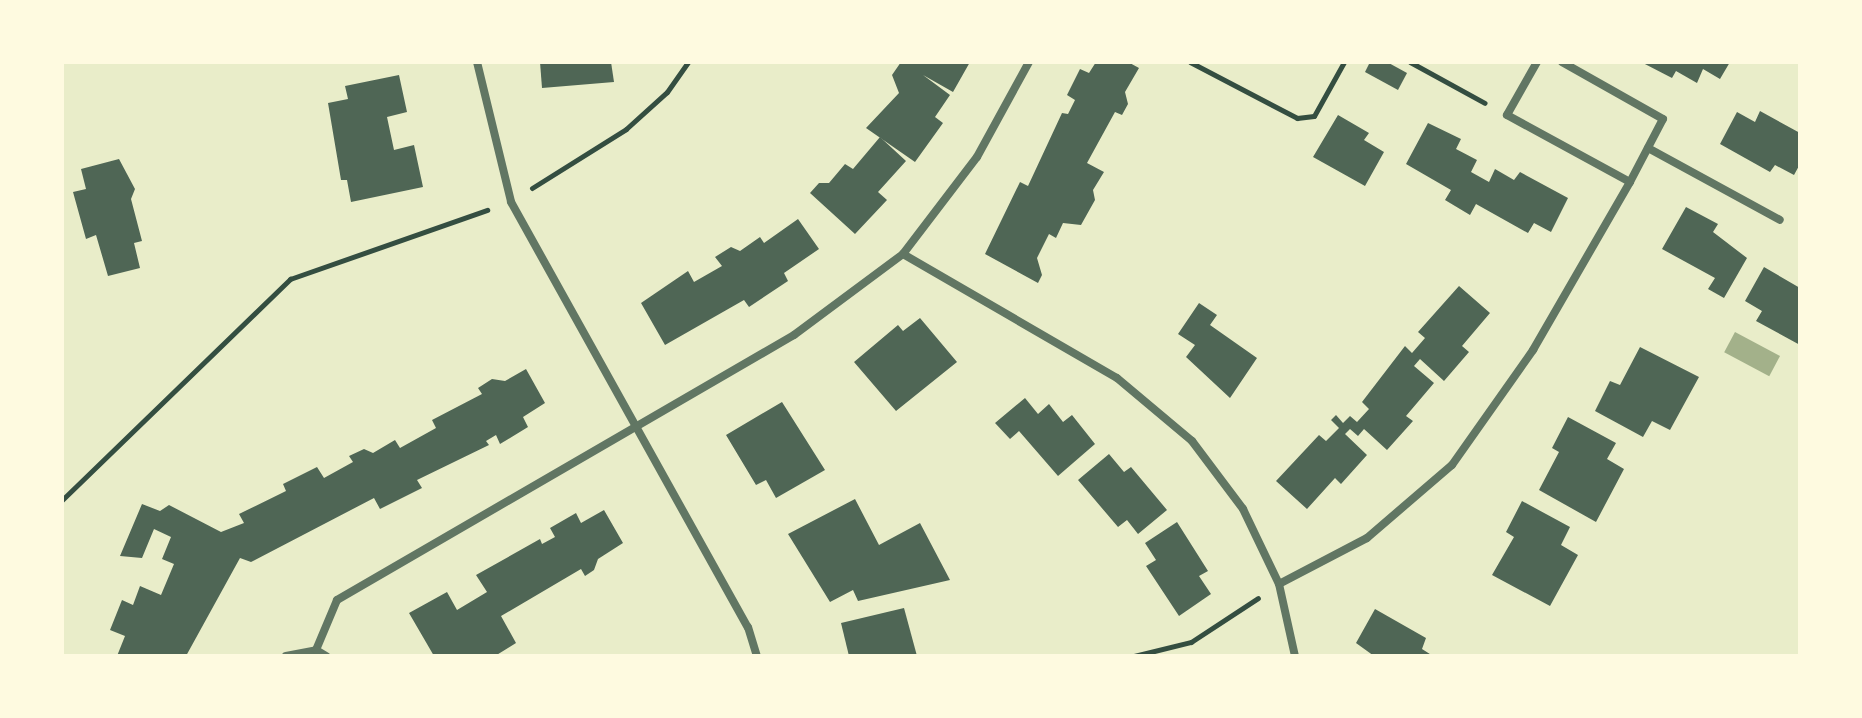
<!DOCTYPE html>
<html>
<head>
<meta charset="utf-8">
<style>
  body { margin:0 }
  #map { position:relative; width:1862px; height:718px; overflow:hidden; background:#e9edc9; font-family:"Fira Sans",sans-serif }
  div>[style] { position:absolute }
  .water>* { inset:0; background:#a3b18a; transform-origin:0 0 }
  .building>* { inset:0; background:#4f6655 }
  .path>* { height:5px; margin:-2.5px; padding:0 2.5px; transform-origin:2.5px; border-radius:2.5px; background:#344e41 }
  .minor>* { height:8px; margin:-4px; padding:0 4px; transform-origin:4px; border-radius:4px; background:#617663 }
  span { translate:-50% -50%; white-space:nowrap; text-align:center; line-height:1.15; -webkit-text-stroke:8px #fefae0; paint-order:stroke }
  .frame { position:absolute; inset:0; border:64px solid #fefae0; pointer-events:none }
</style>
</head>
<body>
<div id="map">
  <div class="water">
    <div style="left:1735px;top:332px;width:51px;height:23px;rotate:28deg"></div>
  </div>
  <div class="building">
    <div style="clip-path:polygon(540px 62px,611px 62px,614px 82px,542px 88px)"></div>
    <div style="clip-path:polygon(901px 62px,970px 62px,953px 92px,923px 75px,950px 95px,935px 117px,943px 123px,915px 162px,866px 128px,899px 93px,892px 75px)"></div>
    <div style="clip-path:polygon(1096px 62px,1128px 62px,1139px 68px,1125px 92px,1128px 104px,1122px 115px,1115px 112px,1087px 163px,1104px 172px,1093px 190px,1095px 200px,1081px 225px,1063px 223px,1056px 238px,1049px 234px,1037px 258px,1042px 275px,1038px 283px,985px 254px,1020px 182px,1028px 186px,1062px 113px,1068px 114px,1075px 100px,1067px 95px,1080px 69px,1089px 73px)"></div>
    <div style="clip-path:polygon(1370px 62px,1387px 62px,1407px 73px,1398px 90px,1365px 72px)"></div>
    <div style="clip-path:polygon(1641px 62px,1730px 62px,1720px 79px,1703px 69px,1697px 83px,1676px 71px,1672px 78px)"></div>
    <div style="clip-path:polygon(399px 75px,407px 112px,387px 117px,394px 150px,414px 145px,423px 187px,351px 202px,347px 180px,341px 180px,328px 103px,348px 99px,345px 86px)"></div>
    <div style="clip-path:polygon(1760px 111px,1800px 133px,1800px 164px,1794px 175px,1775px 165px,1770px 172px,1720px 144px,1737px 112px,1755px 122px)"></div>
    <div style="clip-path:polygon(1338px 115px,1369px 133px,1364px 140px,1384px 152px,1365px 186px,1313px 157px)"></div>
    <div style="clip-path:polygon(1428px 123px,1461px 139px,1456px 149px,1477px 160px,1471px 172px,1489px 182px,1495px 169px,1514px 180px,1520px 172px,1568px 198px,1551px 232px,1534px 223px,1528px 233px,1476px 204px,1470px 215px,1445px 200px,1451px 190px,1406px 164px)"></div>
    <div style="clip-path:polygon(880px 137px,906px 161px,878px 192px,887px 200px,855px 234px,810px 193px,819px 183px,829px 183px,845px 164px,853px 169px)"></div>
    <div style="clip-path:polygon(119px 159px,135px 189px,131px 199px,142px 241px,134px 243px,140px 268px,108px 276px,96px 235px,86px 239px,73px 192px,86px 189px,81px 169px)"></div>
    <div style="clip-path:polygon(1686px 207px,1718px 224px,1713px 232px,1747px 258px,1724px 298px,1708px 289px,1715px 278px,1662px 249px)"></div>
    <div style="clip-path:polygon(798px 219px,819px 249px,784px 273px,788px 281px,749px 307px,744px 300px,665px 345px,641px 303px,688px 271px,694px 282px,722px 266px,715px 257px,731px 247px,740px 251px,760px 237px,764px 243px)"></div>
    <div style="clip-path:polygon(1764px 267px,1800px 288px,1800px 345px,1756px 321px,1762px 311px,1745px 301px)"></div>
    <div style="clip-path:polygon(1459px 286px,1490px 313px,1462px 346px,1469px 352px,1444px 381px,1420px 359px,1414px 366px,1434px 383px,1406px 416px,1413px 421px,1387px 450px,1364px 429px,1358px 436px,1350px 429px,1345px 434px,1367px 455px,1341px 484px,1335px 478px,1307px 509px,1276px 481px,1319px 435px,1326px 441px,1339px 428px,1331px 420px,1336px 415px,1343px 423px,1350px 416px,1357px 422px,1369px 409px,1362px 402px,1405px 346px,1412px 353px,1425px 338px,1418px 332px)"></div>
    <div style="clip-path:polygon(1199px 303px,1217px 315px,1210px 325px,1257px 358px,1230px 398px,1186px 357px,1195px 345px,1178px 334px)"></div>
    <div style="clip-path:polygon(920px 318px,957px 362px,896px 411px,854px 362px,898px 325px,903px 331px)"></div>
    <div style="clip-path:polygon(1640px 347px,1699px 377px,1670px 430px,1652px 421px,1643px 437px,1595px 411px,1610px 381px,1620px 385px)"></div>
    <div style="clip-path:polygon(526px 369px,545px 403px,523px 417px,528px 427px,500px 444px,496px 435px,486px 441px,489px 445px,417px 480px,422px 488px,380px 509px,374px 498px,251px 562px,240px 558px,186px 656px,117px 656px,125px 636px,110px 630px,122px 600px,133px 605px,140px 586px,161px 595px,174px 564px,162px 559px,171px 537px,154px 529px,142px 558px,120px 556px,142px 504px,160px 511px,169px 505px,221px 532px,244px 523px,239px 514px,286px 491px,283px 484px,317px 467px,324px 478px,353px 462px,349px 456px,364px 449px,373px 453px,395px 440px,400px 448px,436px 428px,432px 420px,482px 394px,478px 388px,492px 379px,505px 381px)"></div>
    <div style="clip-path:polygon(1025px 398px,1038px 414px,1049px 404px,1063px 422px,1072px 415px,1095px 444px,1058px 476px,1019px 431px,1010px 439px,995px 423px)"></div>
    <div style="clip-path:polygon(782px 402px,825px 470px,776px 498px,766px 480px,756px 485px,726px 435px)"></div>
    <div style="clip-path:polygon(1568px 417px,1616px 443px,1607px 459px,1624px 469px,1596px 522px,1539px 490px,1559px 452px,1552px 448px)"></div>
    <div style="clip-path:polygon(1109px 454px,1124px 472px,1131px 467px,1167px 510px,1138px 534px,1127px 520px,1118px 527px,1078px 480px)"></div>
    <div style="clip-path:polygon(855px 499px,879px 545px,920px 523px,950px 580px,858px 601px,853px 590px,830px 602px,788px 534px)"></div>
    <div style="clip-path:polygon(1522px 501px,1570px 527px,1561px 545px,1578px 555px,1550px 606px,1492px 575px,1514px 537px,1506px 532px)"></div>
    <div style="clip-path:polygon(604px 510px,623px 543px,598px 559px,594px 570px,585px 576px,581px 569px,501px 616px,516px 643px,495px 656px,434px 656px,409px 613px,447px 592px,457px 610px,487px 592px,476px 575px,540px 539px,542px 544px,555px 537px,550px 528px,576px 513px,581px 523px)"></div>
    <div style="clip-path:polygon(1177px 522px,1208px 571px,1199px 576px,1211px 594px,1179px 616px,1146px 566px,1156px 560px,1145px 543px)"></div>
    <div style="clip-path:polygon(904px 608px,917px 656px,849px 656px,841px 623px)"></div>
    <div style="clip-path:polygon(1375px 609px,1426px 638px,1422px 649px,1433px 656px,1374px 656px,1356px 643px)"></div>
  </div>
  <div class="path">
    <div style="left:1190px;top:62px;width:121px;rotate:27.6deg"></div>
    <div style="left:1297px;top:118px;width:17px;rotate:-7deg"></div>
    <div style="left:1314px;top:116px;width:62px;rotate:-60.9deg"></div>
    <div style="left:1410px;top:62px;width:85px;rotate:28.7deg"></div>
    <div style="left:532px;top:188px;width:111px;rotate:-32.1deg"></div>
    <div style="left:626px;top:129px;width:55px;rotate:-42.1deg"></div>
    <div style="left:667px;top:92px;width:37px;rotate:-55deg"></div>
    <div style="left:62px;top:500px;width:318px;rotate:-44.1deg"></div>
    <div style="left:290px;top:279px;width:209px;rotate:-19.3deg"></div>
    <div style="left:1134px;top:656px;width:59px;rotate:-13.8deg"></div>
    <div style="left:1191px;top:642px;width:80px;rotate:-33.3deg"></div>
  </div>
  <div class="minor">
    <div style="left:477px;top:62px;width:144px;rotate:76.3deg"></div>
    <div style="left:511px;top:202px;width:487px;rotate:60.9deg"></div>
    <div style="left:748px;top:627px;width:30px;rotate:73deg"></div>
    <div style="left:1537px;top:62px;width:61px;rotate:119.5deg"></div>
    <div style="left:1507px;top:115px;width:140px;rotate:28.6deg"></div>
    <div style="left:1648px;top:148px;width:150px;rotate:28.6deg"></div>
    <div style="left:903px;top:254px;width:247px;rotate:30.1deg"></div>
    <div style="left:1117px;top:378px;width:98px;rotate:40deg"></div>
    <div style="left:1192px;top:441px;width:85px;rotate:53.1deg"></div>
    <div style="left:1243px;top:509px;width:83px;rotate:64.4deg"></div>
    <div style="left:1279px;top:584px;width:74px;rotate:77.5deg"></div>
    <div style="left:1279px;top:584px;width:99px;rotate:-27.6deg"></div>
    <div style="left:1367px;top:538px;width:112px;rotate:-40.7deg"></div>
    <div style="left:1452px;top:465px;width:141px;rotate:-54.8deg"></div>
    <div style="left:1533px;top:350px;width:194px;rotate:-60deg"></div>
    <div style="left:1630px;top:182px;width:71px;rotate:-62.4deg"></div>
    <div style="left:1663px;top:119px;width:116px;rotate:-150.6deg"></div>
    <div style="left:316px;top:650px;width:54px;rotate:-67.2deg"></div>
    <div style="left:337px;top:600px;width:528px;rotate:-30.11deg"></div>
    <div style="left:794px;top:335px;width:136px;rotate:-36.6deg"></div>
    <div style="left:903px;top:254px;width:122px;rotate:-52.7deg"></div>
    <div style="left:977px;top:157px;width:108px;rotate:-61.3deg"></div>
    <div style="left:286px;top:656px;width:31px;rotate:-11deg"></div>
    <div style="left:316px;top:650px;width:12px;rotate:31deg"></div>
  </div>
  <div class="frame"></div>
</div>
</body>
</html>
